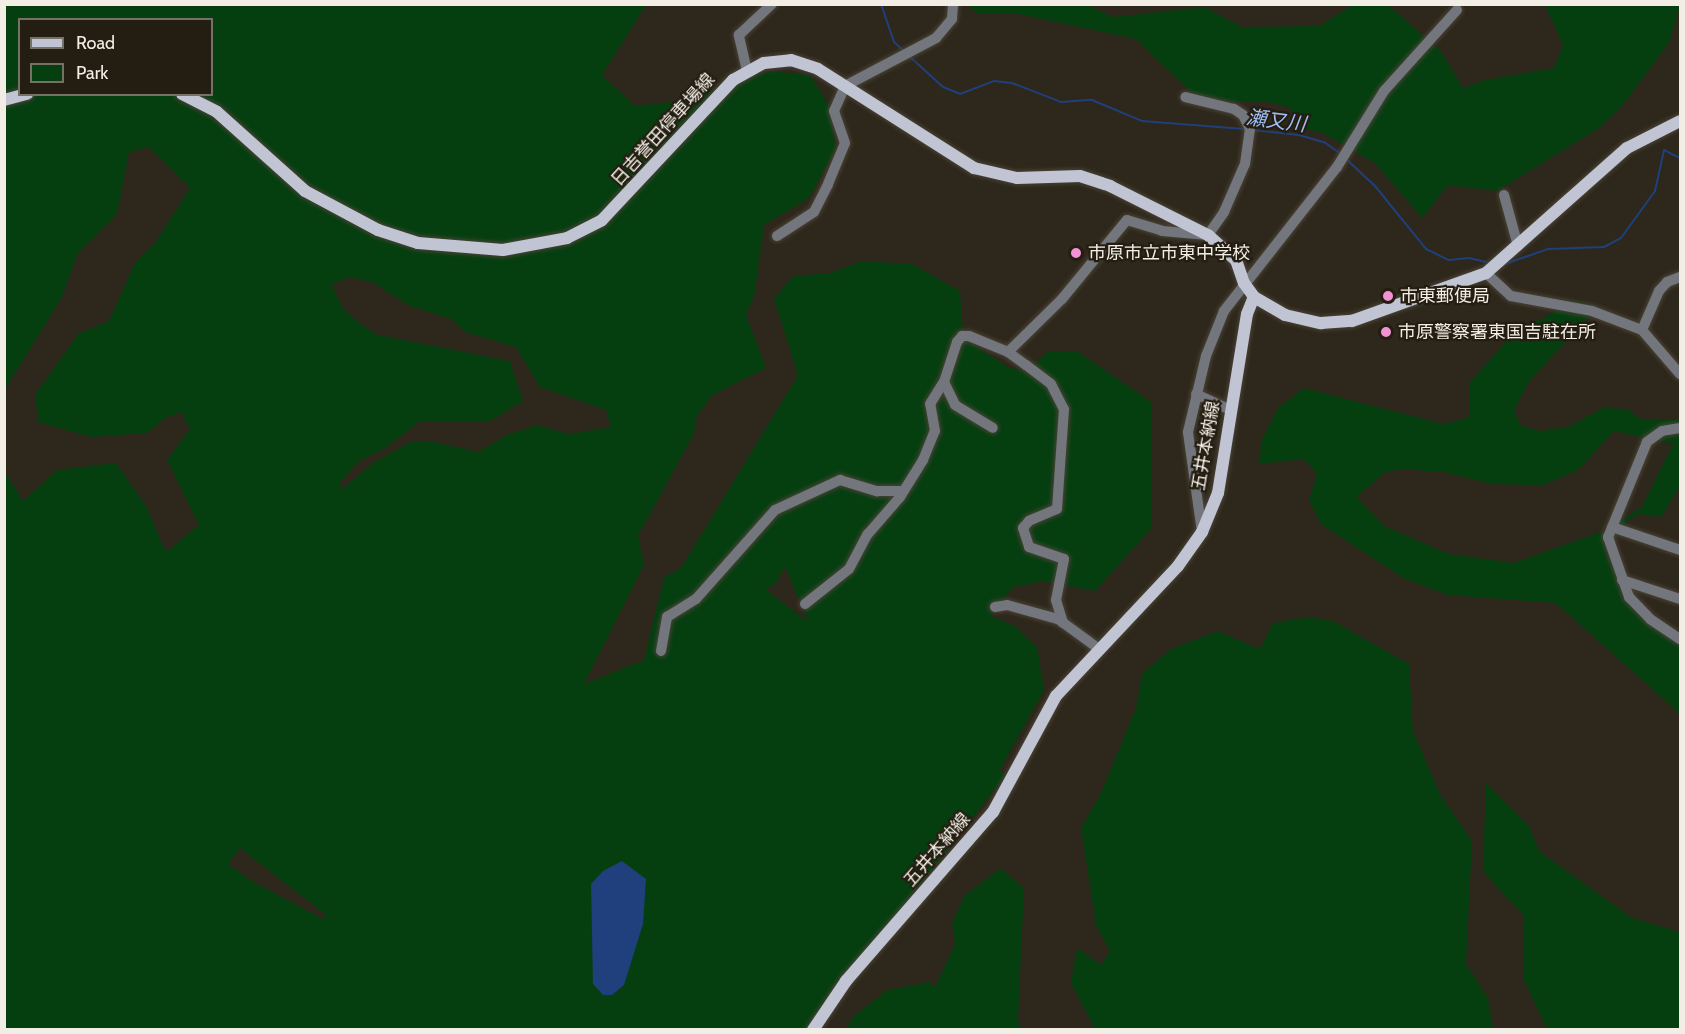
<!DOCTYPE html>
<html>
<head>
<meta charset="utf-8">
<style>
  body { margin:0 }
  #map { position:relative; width:1685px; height:1034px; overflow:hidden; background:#2e271b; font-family:Cabin,"Noto Sans JP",sans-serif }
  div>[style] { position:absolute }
  .green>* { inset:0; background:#053f10 }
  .water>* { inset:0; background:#1f407c }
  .stream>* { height:2px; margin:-1px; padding:0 1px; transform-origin:1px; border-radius:1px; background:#1f407c }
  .roads { filter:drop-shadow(0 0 2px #494337) drop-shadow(0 0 2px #494337) }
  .minor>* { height:10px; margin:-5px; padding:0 5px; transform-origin:5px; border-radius:5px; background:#74767d }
  .major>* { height:12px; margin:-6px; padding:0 6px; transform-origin:6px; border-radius:6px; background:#c1c4d3 }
  .dots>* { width:16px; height:16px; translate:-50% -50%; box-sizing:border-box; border:3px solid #241e12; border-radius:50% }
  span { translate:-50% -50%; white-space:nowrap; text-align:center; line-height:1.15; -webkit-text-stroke:4.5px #241e12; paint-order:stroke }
  .street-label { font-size:18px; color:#f2ede5 }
  .poi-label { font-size:18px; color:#f2ede5 }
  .left { translate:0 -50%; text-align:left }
  .water-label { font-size:20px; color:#a0bff4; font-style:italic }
  .frame { position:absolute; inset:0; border:6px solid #f2ede5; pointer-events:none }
  .legend { position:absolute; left:18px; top:18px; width:195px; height:78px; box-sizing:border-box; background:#241e12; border:2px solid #767166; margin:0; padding:8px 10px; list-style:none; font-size:18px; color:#f2ede5 }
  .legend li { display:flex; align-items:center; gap:12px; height:30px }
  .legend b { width:30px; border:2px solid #767166 }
</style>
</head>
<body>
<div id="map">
  <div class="green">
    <div style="clip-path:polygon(evenodd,5px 5px,646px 5px,602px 75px,635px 106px,679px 101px,770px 71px,810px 75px,829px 105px,836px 149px,809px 198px,764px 225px,754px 297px,746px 315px,766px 368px,712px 395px,697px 416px,694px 433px,638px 536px,644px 565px,584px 684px,644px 660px,664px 577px,681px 568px,798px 375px,774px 299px,793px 276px,831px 273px,861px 261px,912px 264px,960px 291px,963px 338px,1008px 367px,1027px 372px,1047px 352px,1077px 351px,1151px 402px,1152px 528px,1095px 591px,1043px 581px,1013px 587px,991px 616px,1015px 626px,1037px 647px,1044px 690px,999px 771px,1007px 774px,808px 1028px,811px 1029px,5px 1029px,5px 472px,23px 501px,57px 470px,116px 463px,146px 506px,166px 552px,199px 525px,167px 460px,190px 429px,181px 412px,165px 418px,147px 433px,91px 437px,38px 422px,35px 395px,78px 334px,109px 321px,135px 263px,155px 243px,190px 188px,149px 147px,129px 152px,117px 214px,78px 253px,61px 299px,5px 389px,5px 5px,20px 20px,212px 20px,212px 94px,20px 94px,20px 20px,5px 5px,349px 277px,372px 282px,410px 306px,451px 319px,465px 332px,516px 347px,540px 387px,606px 410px,611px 427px,569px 434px,537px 425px,507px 435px,478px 452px,430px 441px,411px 442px,376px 461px,342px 489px,340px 482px,360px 460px,384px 449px,420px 421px,490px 421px,523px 401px,510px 361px,378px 335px,362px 325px,344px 310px,331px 285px,349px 277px,5px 5px,785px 566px,808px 622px,766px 590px,776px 583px,785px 566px,5px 5px,240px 848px,326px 915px,323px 919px,252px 881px,228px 864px,240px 848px)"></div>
    <div style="clip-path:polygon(969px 5px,1087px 5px,1114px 17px,1204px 7px,1242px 27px,1319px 26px,1353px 5px,1388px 5px,1440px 50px,1463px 88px,1485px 80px,1554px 68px,1563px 45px,1545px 5px,1680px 5px,1669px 43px,1621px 107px,1599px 128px,1497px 191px,1448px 185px,1422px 218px,1375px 163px,1323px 133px,1291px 126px,1291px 108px,1265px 101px,1200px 101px,1136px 39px,1014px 13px,976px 13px)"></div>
    <div style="clip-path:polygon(evenodd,1576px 300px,1598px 308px,1530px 380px,1514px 410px,1520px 425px,1540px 431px,1568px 427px,1603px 408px,1628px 409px,1641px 420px,1680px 419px,1679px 488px,1661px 517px,1640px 514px,1629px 519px,1606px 554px,1641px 615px,1680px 647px,1680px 714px,1556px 603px,1448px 595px,1403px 578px,1321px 524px,1309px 500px,1317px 474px,1304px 459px,1259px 464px,1262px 440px,1278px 408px,1304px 388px,1443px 424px,1470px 417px,1470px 382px,1512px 335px,1576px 300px,1614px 431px,1673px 444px,1642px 507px,1603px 531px,1514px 563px,1449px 554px,1384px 526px,1357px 497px,1385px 472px,1402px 469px,1443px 472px,1492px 484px,1543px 485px,1578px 470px,1614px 431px)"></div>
    <div style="clip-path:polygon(1309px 617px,1333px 621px,1409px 664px,1413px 731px,1441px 796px,1472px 841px,1466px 964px,1488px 998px,1493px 1029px,1095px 1029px,1071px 983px,1077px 948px,1101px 965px,1110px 951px,1096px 926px,1081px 828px,1101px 793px,1136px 708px,1142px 674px,1171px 649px,1218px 631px,1260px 649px,1273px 623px)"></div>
    <div style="clip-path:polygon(1486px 783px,1529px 826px,1539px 851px,1632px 918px,1680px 932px,1680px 1029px,1547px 1029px,1523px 978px,1524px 916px,1483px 872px)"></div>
    <div style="clip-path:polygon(1001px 868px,1024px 889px,1018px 1019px,1021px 1029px,846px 1029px,853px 1017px,887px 990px,929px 982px,935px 987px,955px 944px,952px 924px,964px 896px)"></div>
  </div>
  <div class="water">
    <div style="clip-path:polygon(622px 861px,646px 879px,643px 924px,624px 985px,612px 995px,603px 995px,593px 984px,591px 884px,603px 871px)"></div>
  </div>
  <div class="stream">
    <div style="left:881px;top:4px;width:40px;rotate:71.1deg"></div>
    <div style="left:894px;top:42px;width:13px;rotate:42deg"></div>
    <div style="left:908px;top:55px;width:47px;rotate:42.4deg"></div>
    <div style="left:943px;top:87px;width:18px;rotate:22deg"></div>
    <div style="left:960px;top:94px;width:36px;rotate:-21deg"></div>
    <div style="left:994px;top:81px;width:18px;rotate:6deg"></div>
    <div style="left:1012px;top:83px;width:53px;rotate:21.2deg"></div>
    <div style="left:1061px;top:102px;width:31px;rotate:-4deg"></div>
    <div style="left:1092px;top:100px;width:54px;rotate:22.8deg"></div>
    <div style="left:1142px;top:121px;width:102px;rotate:4.5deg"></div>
    <div style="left:1253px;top:130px;width:46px;rotate:6.2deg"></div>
    <div style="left:1299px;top:135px;width:26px;rotate:16deg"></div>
    <div style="left:1324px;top:142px;width:21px;rotate:35deg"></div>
    <div style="left:1345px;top:158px;width:41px;rotate:43deg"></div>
    <div style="left:1375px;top:186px;width:81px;rotate:51deg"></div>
    <div style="left:1426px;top:249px;width:25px;rotate:26deg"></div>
    <div style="left:1449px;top:260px;width:20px;rotate:-6deg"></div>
    <div style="left:1469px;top:258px;width:22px;rotate:13deg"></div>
    <div style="left:1502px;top:265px;width:49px;rotate:-19.2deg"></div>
    <div style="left:1548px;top:249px;width:56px;rotate:-2deg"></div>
    <div style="left:1604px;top:247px;width:19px;rotate:-28deg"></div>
    <div style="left:1621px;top:238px;width:58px;rotate:-54.1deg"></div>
    <div style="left:1655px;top:191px;width:42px;rotate:-77.6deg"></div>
    <div style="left:1664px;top:150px;width:18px;rotate:27deg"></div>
  </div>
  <div class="roads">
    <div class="minor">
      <div style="left:747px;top:71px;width:37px;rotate:-103deg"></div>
      <div style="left:739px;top:35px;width:45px;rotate:-43.2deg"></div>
      <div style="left:1504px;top:195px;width:53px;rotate:74.6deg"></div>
      <div style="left:777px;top:236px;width:44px;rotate:-33deg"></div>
      <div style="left:814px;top:212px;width:31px;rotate:-63deg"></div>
      <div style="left:828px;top:184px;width:44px;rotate:-67.5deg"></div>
      <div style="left:845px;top:143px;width:34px;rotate:-109deg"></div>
      <div style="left:834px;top:111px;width:27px;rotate:-66deg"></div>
      <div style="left:845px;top:86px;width:103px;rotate:-27.8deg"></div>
      <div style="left:936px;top:38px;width:25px;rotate:-50deg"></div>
      <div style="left:952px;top:19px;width:15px;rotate:-86deg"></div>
      <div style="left:1486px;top:273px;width:34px;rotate:43deg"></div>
      <div style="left:1511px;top:296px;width:82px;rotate:10.5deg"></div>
      <div style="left:1592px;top:311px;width:53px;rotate:20.8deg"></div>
      <div style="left:1642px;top:330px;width:58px;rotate:49.2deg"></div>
      <div style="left:1642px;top:330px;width:43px;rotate:-66.4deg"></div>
      <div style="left:1659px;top:291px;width:12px;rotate:-48deg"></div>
      <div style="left:1667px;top:282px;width:14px;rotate:-21deg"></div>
      <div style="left:1008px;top:352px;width:76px;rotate:-44.5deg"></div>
      <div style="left:1062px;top:299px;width:102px;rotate:-50.6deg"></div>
      <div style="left:1127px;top:220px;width:37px;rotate:17deg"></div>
      <div style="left:1162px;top:231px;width:46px;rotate:5deg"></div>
      <div style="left:1208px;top:235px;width:28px;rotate:-55deg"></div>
      <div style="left:1224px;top:212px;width:52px;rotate:-66.4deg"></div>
      <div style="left:1245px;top:164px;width:35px;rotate:-82deg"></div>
      <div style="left:1250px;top:129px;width:16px;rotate:-117deg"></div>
      <div style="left:1243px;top:115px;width:11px;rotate:-146deg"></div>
      <div style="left:1234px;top:109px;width:50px;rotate:-166.2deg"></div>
      <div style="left:944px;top:382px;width:25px;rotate:64deg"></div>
      <div style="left:955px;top:405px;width:44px;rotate:31.2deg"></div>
      <div style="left:1196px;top:394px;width:38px;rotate:25deg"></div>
      <div style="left:1680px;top:428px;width:18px;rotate:171deg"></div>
      <div style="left:1662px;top:431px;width:19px;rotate:144deg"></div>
      <div style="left:1647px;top:442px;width:103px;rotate:112.3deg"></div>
      <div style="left:1608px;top:537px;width:64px;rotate:70.7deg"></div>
      <div style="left:1629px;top:597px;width:30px;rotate:46deg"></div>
      <div style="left:1650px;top:619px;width:36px;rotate:34deg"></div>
      <div style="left:1612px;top:527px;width:72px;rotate:18.7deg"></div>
      <div style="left:1202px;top:532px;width:101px;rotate:-98deg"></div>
      <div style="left:1188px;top:432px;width:78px;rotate:-76.7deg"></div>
      <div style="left:1206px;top:356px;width:48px;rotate:-68.2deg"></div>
      <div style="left:1224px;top:311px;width:183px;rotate:-51.9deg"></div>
      <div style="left:1337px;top:167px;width:89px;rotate:-58.3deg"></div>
      <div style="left:1384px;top:91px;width:109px;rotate:-48deg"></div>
      <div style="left:1622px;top:580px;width:61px;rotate:18.1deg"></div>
      <div style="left:805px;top:604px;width:56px;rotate:-38.5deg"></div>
      <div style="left:849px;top:569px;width:40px;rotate:-62deg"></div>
      <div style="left:868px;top:534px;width:49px;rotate:-49.1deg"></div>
      <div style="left:900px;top:497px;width:44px;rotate:-58.1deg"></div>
      <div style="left:923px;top:460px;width:31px;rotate:-68deg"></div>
      <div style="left:935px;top:431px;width:27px;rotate:-100deg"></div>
      <div style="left:930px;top:404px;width:26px;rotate:-58deg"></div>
      <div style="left:944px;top:382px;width:42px;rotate:-72deg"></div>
      <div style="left:957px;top:342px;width:8px;rotate:-50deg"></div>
      <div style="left:962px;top:336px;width:7px"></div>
      <div style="left:969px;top:336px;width:42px;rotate:22.3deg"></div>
      <div style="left:1008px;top:352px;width:22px;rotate:36deg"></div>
      <div style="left:1026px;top:365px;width:31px;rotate:37deg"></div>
      <div style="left:1051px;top:384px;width:28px;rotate:63deg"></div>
      <div style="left:1064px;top:409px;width:100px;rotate:94deg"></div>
      <div style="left:1057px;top:509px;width:30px;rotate:157deg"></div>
      <div style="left:1029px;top:521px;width:9px;rotate:131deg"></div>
      <div style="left:1023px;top:528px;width:20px;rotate:72deg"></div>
      <div style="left:1029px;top:547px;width:37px;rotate:19deg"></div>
      <div style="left:1064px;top:559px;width:42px;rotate:101deg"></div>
      <div style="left:1056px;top:600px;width:24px;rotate:73deg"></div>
      <div style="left:995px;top:607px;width:12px;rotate:-9deg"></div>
      <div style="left:1007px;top:605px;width:53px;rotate:15.4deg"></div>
      <div style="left:1058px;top:619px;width:51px;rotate:36.2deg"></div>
      <div style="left:661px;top:651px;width:35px;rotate:-80deg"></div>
      <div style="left:667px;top:617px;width:34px;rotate:-32deg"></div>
      <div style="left:696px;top:599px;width:119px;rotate:-48.4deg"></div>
      <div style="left:775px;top:510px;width:72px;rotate:-24.8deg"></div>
      <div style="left:840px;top:480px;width:39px;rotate:17deg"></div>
      <div style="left:877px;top:491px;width:25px"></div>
    </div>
    <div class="major">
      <div style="left:182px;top:94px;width:39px;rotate:27deg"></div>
      <div style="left:217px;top:112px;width:118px;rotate:41.9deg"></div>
      <div style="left:305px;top:191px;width:83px;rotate:28.1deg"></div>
      <div style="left:378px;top:230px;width:42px;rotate:18deg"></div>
      <div style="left:418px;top:243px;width:85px;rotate:4.7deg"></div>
      <div style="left:503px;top:250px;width:65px;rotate:-10.6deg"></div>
      <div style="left:567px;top:238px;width:39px;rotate:-27deg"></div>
      <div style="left:602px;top:220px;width:192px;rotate:-46.9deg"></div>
      <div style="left:733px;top:80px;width:35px;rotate:-29deg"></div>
      <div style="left:764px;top:63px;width:27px;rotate:-6deg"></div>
      <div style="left:791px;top:60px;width:28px;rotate:18deg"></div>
      <div style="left:818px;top:69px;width:185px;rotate:32.4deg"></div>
      <div style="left:974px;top:168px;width:44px;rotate:13.1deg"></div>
      <div style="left:1017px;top:178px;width:63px;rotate:-1.8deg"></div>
      <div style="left:1080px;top:176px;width:32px;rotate:18deg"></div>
      <div style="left:1110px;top:186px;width:110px;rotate:26.6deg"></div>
      <div style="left:1208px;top:235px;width:38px;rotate:42deg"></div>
      <div style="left:1236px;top:260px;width:24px;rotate:71deg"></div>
      <div style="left:1244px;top:283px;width:17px;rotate:54deg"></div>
      <div style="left:1254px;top:297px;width:36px;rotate:30deg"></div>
      <div style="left:1285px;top:315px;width:37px;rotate:13deg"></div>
      <div style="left:1321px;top:323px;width:31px;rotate:-4deg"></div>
      <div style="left:1352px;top:321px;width:142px;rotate:-19.7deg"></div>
      <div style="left:1486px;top:273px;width:188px;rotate:-41.6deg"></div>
      <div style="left:1627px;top:148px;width:59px;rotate:-27deg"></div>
      <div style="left:4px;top:100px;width:24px;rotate:-15deg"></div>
      <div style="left:813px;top:1030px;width:59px;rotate:-56deg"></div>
      <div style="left:846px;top:981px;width:224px;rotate:-49deg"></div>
      <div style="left:993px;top:812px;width:132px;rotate:-61.5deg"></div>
      <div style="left:1056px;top:696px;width:178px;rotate:-46.8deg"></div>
      <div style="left:1178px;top:566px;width:42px;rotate:-54.8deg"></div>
      <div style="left:1202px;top:532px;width:42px;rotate:-67.7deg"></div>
      <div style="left:1218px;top:493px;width:181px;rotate:-80.8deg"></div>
      <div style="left:1247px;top:314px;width:18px;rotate:-68deg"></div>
    </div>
  </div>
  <div class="dots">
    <div style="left:1076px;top:253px;background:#f391d5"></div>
    <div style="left:1388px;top:296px;background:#f391d5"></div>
    <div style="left:1386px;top:332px;background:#f391d5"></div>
  </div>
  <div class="street-label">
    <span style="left:663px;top:130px;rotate:-48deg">日吉誉田停車場線</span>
    <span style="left:1206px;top:446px;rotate:-80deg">五井本納線</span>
    <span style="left:937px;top:850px;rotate:-49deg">五井本納線</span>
  </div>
  <div class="poi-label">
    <span class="left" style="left:1088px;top:253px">市原市立市東中学校</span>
    <span class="left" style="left:1400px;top:296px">市東郵便局</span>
    <span class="left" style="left:1398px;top:332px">市原警察署東国吉駐在所</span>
  </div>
  <div class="water-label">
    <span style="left:1276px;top:121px;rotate:7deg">瀬又川</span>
  </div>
  <div class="frame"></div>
  <ul class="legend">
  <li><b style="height:8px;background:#c1c4d3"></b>Road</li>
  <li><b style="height:16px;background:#053f10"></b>Park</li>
  </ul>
</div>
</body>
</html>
